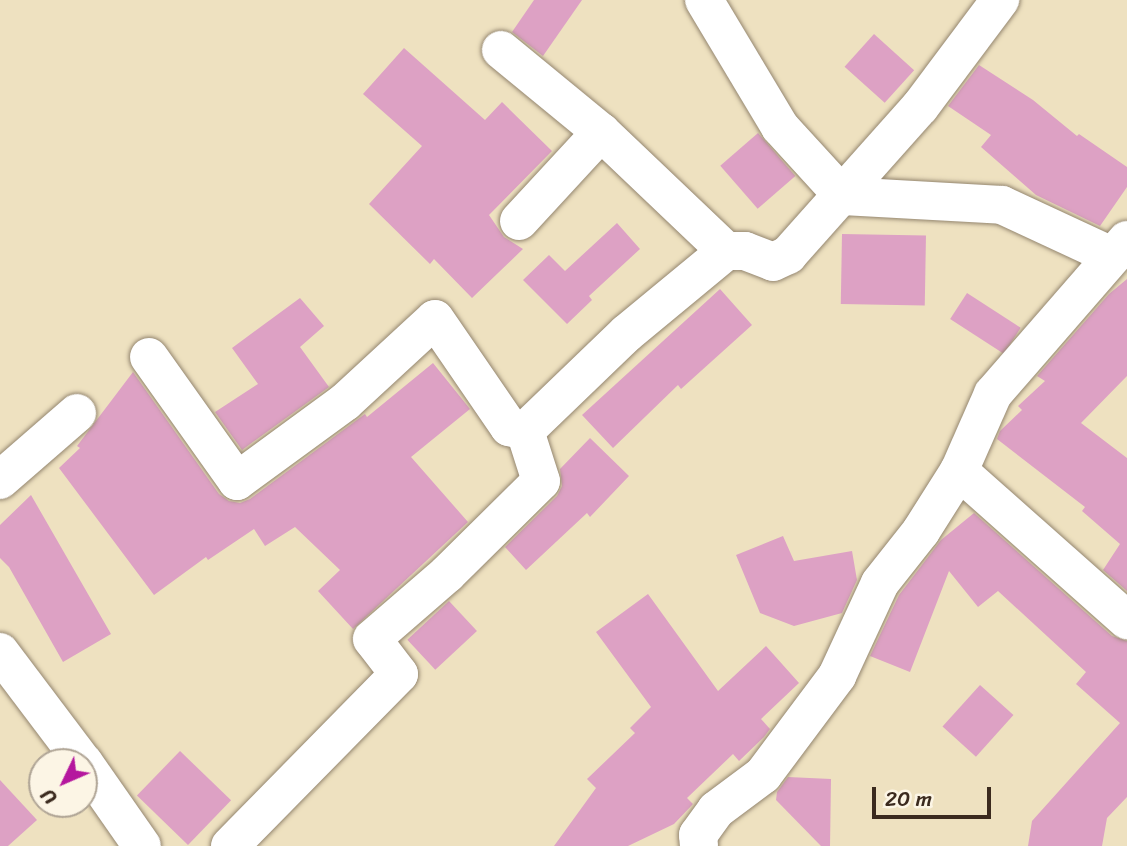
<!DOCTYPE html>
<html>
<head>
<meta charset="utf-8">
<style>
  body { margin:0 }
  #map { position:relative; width:1127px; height:846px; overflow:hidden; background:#eee1c0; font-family:Sriracha,sans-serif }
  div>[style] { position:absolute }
  .building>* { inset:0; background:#dda1c4; transform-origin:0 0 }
  .roads { filter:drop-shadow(0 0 2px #94866f) drop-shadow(0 0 2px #94866f) }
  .minor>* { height:38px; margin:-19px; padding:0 19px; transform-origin:19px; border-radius:19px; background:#fff }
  span { translate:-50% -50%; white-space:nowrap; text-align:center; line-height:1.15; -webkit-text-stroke:7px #fcf5e5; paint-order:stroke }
  .north { position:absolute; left:28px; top:748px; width:70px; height:70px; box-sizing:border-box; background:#fcf5e5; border:2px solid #afa495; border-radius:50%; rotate:226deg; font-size:19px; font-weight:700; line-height:28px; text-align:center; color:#3b2a1e }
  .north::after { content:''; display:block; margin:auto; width:24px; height:32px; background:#b5179e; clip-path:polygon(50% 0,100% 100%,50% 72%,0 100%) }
  .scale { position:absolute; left:872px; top:787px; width:119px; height:32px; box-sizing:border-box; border:4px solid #3b2a1e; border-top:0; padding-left:9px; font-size:21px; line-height:24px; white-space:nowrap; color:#3b2a1e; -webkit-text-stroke:5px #fcf5e5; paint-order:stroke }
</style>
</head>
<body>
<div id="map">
  <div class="building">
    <div style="clip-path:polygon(534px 0,582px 0,543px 56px,512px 32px)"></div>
    <div style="left:874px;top:34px;width:54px;height:44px;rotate:42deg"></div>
    <div style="clip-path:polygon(404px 48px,485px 120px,502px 102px,552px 151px,489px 215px,504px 237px,523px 249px,472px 298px,434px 259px,430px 264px,369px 204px,422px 146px,363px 94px)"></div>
    <div style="clip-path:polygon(979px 65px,1033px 100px,1077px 136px,1079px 134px,1127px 167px,1127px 187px,1100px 226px,1036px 195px,981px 147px,991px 135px,948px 106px)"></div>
    <div style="left:758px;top:133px;width:57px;height:50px;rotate:49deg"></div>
    <div style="clip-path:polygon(617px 223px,640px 249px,589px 296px,592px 300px,567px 324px,523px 280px,549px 255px,565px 271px)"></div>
    <div style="left:842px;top:234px;width:84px;height:70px;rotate:1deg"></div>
    <div style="clip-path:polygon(1127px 279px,1127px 376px,1081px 423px,1127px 458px,1127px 591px,1103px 570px,1120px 544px,1082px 511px,1085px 507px,997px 439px,1000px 431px,1022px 410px,1018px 406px,1045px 381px,1037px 376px,1109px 294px)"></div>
    <div style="clip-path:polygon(720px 289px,752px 325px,681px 389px,678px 385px,613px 448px,582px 415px)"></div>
    <div style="left:967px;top:293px;width:64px;height:31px;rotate:33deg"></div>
    <div style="clip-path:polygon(300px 298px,324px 326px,300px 347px,329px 387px,242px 450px,215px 412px,258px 384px,232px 348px)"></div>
    <div style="clip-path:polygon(433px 363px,470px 409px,411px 457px,468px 522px,353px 629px,318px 591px,340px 570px,295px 527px,265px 546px,254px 529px,208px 560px,206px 557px,154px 595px,59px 468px,80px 448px,77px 446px,133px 372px,219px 494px,229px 501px,240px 503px,250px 499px,365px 414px,367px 417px)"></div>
    <div style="clip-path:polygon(590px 438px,629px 476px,590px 517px,587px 513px,526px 570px,505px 547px,557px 496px,562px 486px,560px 469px)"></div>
    <div style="clip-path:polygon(31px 495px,111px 634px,63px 662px,9px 567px,0 558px,0 525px)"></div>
    <div style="clip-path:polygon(974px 513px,1112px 636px,1127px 641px,1127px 797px,1107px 818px,1102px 846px,1028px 846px,1032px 821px,1120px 723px,1076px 684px,1086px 672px,998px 591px,978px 607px,949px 571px,910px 672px,870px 656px,899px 595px,941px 540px)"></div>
    <div style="clip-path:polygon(783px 536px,794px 561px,852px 551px,857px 580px,842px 613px,794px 626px,760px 613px,736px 555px)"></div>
    <div style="clip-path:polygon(648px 594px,718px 691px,766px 646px,799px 683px,761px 719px,770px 729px,764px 737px,739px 761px,733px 754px,687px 798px,693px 804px,674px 824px,628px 846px,554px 846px,596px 788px,587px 779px,635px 733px,630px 728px,651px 707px,596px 632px)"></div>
    <div style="left:449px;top:601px;width:41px;height:57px;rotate:47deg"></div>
    <div style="left:980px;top:685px;width:45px;height:56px;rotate:42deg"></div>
    <div style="left:180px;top:751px;width:71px;height:62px;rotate:44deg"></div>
    <div style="clip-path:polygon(788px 777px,831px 779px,830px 846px,821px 846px,776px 800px,777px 792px)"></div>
    <div style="clip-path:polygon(0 780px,37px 820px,8px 846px,0 846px)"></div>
  </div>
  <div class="roads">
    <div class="minor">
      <div style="left:704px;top:0;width:148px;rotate:59.1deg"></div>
      <div style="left:780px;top:127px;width:93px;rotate:47.6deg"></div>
      <div style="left:843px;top:196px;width:159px;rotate:3.2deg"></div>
      <div style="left:1002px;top:205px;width:121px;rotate:24.9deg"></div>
      <div style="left:501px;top:50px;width:129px;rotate:39.4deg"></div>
      <div style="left:601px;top:132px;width:173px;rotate:43.6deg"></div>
      <div style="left:519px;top:221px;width:121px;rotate:-47.3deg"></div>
      <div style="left:149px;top:357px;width:152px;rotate:54.6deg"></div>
      <div style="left:237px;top:481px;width:134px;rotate:-36.2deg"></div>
      <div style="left:345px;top:402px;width:122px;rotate:-42.7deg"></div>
      <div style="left:435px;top:319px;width:131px;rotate:55.6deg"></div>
      <div style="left:509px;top:427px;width:16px;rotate:14deg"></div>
      <div style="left:525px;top:431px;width:141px;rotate:-43.9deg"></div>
      <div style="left:627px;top:333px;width:129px;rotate:-39.6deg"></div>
      <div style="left:726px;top:251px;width:19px"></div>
      <div style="left:745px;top:251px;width:30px;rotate:21deg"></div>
      <div style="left:773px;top:262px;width:17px;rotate:-25deg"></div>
      <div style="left:788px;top:255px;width:198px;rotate:-48.3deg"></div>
      <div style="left:920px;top:107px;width:134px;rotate:-53.2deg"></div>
      <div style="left:959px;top:471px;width:225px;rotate:41.6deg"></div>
      <div style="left:0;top:480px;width:102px;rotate:-41deg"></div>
      <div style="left:0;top:652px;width:138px;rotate:53deg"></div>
      <div style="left:84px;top:763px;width:101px;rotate:55.1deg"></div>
      <div style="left:230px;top:846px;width:241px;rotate:-45.5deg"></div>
      <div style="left:399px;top:674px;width:44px;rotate:-127.6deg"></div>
      <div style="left:372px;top:639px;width:99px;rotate:-40.9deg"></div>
      <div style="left:447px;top:574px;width:132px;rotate:-44.7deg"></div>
      <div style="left:541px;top:481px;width:52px;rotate:-107.7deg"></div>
      <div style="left:699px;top:846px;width:11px;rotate:-95deg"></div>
      <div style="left:698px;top:835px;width:31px;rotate:-54deg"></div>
      <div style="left:716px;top:810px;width:59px;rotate:-36.7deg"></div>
      <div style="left:763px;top:775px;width:124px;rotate:-53.2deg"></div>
      <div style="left:837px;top:676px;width:102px;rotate:-65.2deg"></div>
      <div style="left:880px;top:583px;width:66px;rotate:-51.7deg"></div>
      <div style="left:921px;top:531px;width:71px;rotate:-57.7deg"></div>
      <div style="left:959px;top:471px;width:84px;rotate:-66.2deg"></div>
      <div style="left:993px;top:394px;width:204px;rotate:-49deg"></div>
    </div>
  </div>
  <div class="north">U</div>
  <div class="scale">20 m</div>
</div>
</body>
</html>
